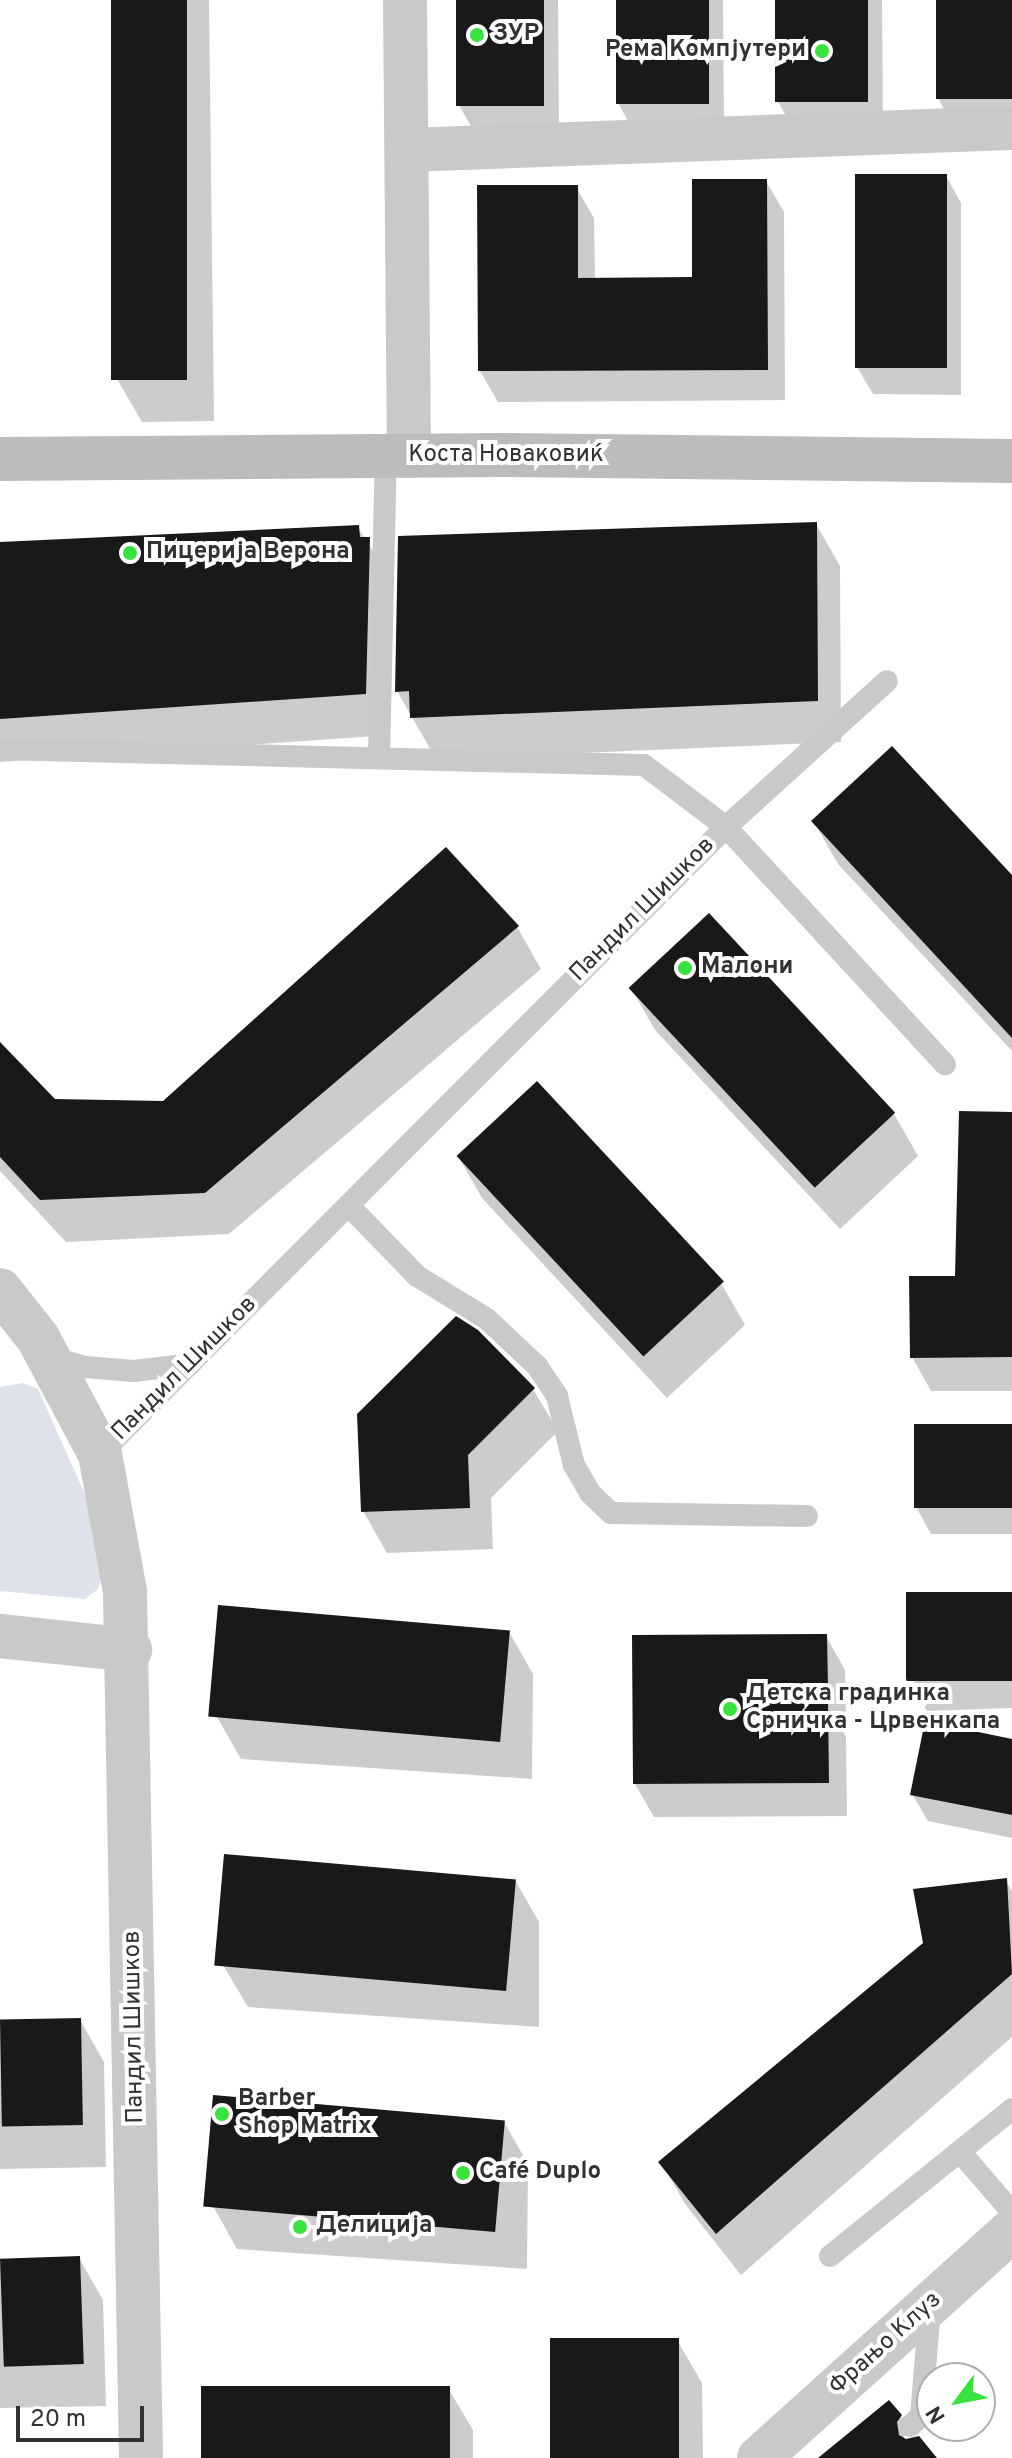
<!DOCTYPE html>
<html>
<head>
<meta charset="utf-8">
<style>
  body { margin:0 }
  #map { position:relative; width:1012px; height:2458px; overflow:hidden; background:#fff; font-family:Overpass,sans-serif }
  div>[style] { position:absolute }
  .green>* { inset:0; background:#dee3eb }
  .shadow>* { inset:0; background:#0003 }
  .building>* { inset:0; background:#191919; transform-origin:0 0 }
  .lane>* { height:22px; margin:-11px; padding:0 11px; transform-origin:11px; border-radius:11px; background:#c9c9c9 }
  .street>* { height:44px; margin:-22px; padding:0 22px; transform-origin:22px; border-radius:22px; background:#c9c9c9 }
  .secondary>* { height:44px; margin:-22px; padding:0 22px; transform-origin:22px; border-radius:22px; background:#bcbcbc }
  .dots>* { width:22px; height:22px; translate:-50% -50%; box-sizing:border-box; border:4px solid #fff; border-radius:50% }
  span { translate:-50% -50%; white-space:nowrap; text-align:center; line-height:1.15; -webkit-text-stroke:8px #fff; paint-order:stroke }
  .poi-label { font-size:24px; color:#323232; font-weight:700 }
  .left { translate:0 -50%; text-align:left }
  .right { translate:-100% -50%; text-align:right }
  .street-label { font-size:24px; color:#323232 }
  .north { position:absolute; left:916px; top:2362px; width:80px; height:80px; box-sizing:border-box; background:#fff; border:2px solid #adadad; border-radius:50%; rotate:238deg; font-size:22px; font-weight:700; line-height:32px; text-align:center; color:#323232 }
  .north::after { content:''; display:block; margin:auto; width:28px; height:36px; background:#39e33e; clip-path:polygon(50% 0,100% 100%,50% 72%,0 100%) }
  .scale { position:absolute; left:16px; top:2406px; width:128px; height:36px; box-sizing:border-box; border:4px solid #323232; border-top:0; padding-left:10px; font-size:24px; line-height:28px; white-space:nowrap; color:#323232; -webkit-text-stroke:6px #fff; paint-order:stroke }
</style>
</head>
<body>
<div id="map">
  <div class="green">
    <div style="clip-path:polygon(23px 1383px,38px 1389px,91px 1508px,104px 1570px,98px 1589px,85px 1599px,0 1591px,0 1387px)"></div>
  </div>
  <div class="shadow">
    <div style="clip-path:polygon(113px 0,209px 0,214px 421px,142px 422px,117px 379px)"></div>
    <div style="clip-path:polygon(458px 0,558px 0,559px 132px,474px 132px,459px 105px)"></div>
    <div style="clip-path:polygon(618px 0,723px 0,724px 130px,633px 130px,618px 103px)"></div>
    <div style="clip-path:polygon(777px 0,882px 0,883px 129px,793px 128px,778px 102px)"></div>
    <div style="clip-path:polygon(938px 0,1012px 0,1012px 125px,953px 125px,938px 98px)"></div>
    <div style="clip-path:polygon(946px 176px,961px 203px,961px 395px,873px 394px,857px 367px)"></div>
    <div style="clip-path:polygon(766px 181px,784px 212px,785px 400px,498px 402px,480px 371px,576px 187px,594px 218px,595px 279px,694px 279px)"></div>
    <div style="clip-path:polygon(816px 524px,840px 566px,841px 742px,436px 759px,397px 691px)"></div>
    <div style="clip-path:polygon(358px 528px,393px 581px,390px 735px,0 762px,0 544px)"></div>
    <div style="clip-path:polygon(814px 822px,1012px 878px,1012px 1051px,838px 864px)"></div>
    <div style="clip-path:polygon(709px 916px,894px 1114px,918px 1156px,840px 1229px,655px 1030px,631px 988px)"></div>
    <div style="clip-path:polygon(517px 927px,541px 969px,229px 1234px,66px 1242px,0 1171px,0 1045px,54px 1101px,163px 1103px)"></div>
    <div style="clip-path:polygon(1012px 1114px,1012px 1391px,931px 1391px,912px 1357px,957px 1278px)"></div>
    <div style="clip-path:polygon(458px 1156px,721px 1283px,745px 1325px,667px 1398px,482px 1198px)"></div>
    <div style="clip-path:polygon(533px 1389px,558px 1431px,491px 1498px,493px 1549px,387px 1553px,363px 1511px)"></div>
    <div style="clip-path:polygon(1012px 1426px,1012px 1534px,931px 1534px,916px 1507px)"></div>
    <div style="clip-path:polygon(1012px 1594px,1012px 1708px,927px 1711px,911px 1685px)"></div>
    <div style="clip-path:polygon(509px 1632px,533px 1674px,532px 1779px,241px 1759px,217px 1717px)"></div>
    <div style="clip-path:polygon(826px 1636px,845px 1670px,846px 1721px,837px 1721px,846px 1737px,847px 1816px,654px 1817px,635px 1784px)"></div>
    <div style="clip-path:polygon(1012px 1741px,1012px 1838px,928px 1821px,912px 1794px)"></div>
    <div style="clip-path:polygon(515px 1880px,539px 1922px,539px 2027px,248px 2007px,223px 1965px)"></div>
    <div style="clip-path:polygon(1006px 1881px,1012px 1891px,1012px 2037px,741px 2275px,685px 2204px,661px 2162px)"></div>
    <div style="clip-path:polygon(80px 2020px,104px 2062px,106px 2167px,0 2169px,0 2022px)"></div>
    <div style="clip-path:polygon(504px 2122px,528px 2164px,527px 2269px,237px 2249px,213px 2206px)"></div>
    <div style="clip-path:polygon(79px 2258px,103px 2300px,106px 2406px,0 2408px,0 2260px)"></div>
    <div style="clip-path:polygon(677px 2340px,702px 2383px,703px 2458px,554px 2458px)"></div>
    <div style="clip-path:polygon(448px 2388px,473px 2430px,473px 2458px,204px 2458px)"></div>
    <div style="clip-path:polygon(900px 2416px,907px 2429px,903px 2440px,932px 2458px,821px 2458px)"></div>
  </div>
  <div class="building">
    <div style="left:111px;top:0;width:76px;height:380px"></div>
    <div style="left:456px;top:0;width:88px;height:106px"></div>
    <div style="left:616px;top:0;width:93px;height:104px"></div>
    <div style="left:775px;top:0;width:93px;height:102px"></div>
    <div style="left:936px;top:0;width:76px;height:99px"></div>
    <div style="left:855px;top:174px;width:92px;height:194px"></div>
    <div style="clip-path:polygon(692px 179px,767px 179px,768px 370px,478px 371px,477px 185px,578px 185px,578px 278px,692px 277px)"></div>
    <div style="clip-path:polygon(817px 522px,818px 701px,410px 718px,409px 691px,395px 692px,398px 536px)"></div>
    <div style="clip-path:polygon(359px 525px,360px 537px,370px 537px,366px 694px,0 719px,0 542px)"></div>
    <div style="clip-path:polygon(892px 746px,1012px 875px,1012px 1038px,811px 821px)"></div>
    <div style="clip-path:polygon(446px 847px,519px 926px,205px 1193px,40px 1200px,0 1157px,0 1042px,55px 1099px,163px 1101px)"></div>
    <div style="left:709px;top:913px;width:273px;height:110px;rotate:47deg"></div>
    <div style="left:537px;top:1081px;width:274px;height:110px;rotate:47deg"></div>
    <div style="clip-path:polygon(959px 1111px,1012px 1112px,1012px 1357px,910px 1358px,909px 1276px,955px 1276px)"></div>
    <div style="clip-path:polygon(456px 1316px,478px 1330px,535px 1388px,468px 1455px,470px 1508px,361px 1512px,357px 1414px)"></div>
    <div style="left:1012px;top:1424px;width:84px;height:98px;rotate:90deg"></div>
    <div style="left:1012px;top:1592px;width:89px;height:106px;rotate:90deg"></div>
    <div style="left:218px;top:1605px;width:293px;height:112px;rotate:5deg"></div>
    <div style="clip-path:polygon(827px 1634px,828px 1688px,820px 1688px,819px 1700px,828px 1701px,829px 1783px,633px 1784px,632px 1635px)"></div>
    <div style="clip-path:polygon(925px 1721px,1012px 1739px,1012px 1815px,910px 1795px)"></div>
    <div style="left:224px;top:1854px;width:293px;height:112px;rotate:5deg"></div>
    <div style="clip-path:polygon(1007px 1878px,1012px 1974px,716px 2234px,658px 2162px,923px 1943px,913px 1889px)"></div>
    <div style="left:81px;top:2018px;width:107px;height:81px;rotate:89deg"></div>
    <div style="left:213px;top:2095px;width:293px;height:112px;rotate:5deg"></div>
    <div style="left:80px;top:2256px;width:108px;height:80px;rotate:88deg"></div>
    <div style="left:679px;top:2338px;width:120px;height:129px;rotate:90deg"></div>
    <div style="left:450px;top:2386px;width:72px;height:249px;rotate:90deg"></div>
    <div style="clip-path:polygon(889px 2400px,902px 2415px,897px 2422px,899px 2435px,906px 2439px,919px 2436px,937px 2458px,818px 2458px)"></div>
  </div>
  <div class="lane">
    <div style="left:0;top:749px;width:644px;rotate:1.42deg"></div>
    <div style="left:644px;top:765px;width:103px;rotate:37.1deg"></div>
    <div style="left:726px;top:827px;width:323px;rotate:47.3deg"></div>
    <div style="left:379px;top:757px;width:300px;rotate:-88.7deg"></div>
    <div style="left:349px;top:1206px;width:98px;rotate:45.8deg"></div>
    <div style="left:417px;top:1276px;width:82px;rotate:31.6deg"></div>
    <div style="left:487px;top:1319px;width:69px;rotate:43.2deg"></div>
    <div style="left:537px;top:1366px;width:36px;rotate:56deg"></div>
    <div style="left:557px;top:1396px;width:71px;rotate:76.2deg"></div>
    <div style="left:574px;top:1465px;width:32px;rotate:60deg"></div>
    <div style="left:590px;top:1493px;width:29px;rotate:44deg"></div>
    <div style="left:611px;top:1513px;width:196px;rotate:0.9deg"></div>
    <div style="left:50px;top:1357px;width:36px;rotate:16deg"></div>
    <div style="left:85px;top:1367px;width:49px;rotate:4.7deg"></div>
    <div style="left:134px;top:1371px;width:57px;rotate:-7deg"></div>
    <div style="left:100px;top:1454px;width:886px;rotate:-45.05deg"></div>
    <div style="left:726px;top:827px;width:217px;rotate:-42.2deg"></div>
    <div style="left:961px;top:2153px;width:78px;rotate:49.2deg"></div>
    <div style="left:830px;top:2256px;width:234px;rotate:-38.9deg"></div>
    <div style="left:910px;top:2426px;width:15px;rotate:-42deg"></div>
    <div style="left:921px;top:2416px;width:108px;rotate:-85.2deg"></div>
  </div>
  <div class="street">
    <div style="left:405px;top:0;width:456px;rotate:89.5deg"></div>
    <div style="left:407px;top:150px;width:605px;rotate:-2.08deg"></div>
    <div style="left:0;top:1290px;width:61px;rotate:51.6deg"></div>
    <div style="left:38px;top:1338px;width:132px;rotate:61.9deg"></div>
    <div style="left:100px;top:1454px;width:140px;rotate:79.7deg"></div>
    <div style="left:125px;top:1592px;width:866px;rotate:88.94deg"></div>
    <div style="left:0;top:1636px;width:131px;rotate:6.1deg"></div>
    <div style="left:759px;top:2458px;width:341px;rotate:-42deg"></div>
  </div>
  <div class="secondary">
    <div style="left:0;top:459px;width:500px;rotate:-0.46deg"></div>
    <div style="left:500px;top:455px;width:512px;rotate:0.67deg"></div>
  </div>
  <div class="dots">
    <div style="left:477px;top:35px;background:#39e33e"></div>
    <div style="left:822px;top:51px;background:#39e33e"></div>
    <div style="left:130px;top:553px;background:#39e33e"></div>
    <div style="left:685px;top:968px;background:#39e33e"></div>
    <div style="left:730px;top:1709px;background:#39e33e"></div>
    <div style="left:222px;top:2114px;background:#39e33e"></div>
    <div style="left:463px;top:2173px;background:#39e33e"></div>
    <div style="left:300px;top:2227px;background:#39e33e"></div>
  </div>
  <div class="poi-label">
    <span class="left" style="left:493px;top:35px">ЗУР</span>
    <span class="right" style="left:806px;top:51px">Рема Компјутери</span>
    <span class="left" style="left:146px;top:553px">Пицерија Верона</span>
    <span class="left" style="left:701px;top:968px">Малони</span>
    <span class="left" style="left:746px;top:1709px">Детска градинка<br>Срничка - Црвенкапа</span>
    <span class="left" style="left:238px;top:2114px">Barber<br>Shop Matrix</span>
    <span class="left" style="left:479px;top:2173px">Café Duplo</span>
    <span class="left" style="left:316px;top:2227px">Делиција</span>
  </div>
  <div class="street-label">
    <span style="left:506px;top:456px">Коста Новаковиќ</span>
    <span style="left:643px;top:910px;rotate:-45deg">Пандил Шишков</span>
    <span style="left:185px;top:1369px;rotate:-45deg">Пандил Шишков</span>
    <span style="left:135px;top:2027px;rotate:-91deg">Пандил Шишков</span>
    <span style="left:886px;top:2344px;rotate:-42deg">Фрањо Клуз</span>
  </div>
  <div class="north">N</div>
  <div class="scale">20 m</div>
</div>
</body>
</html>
